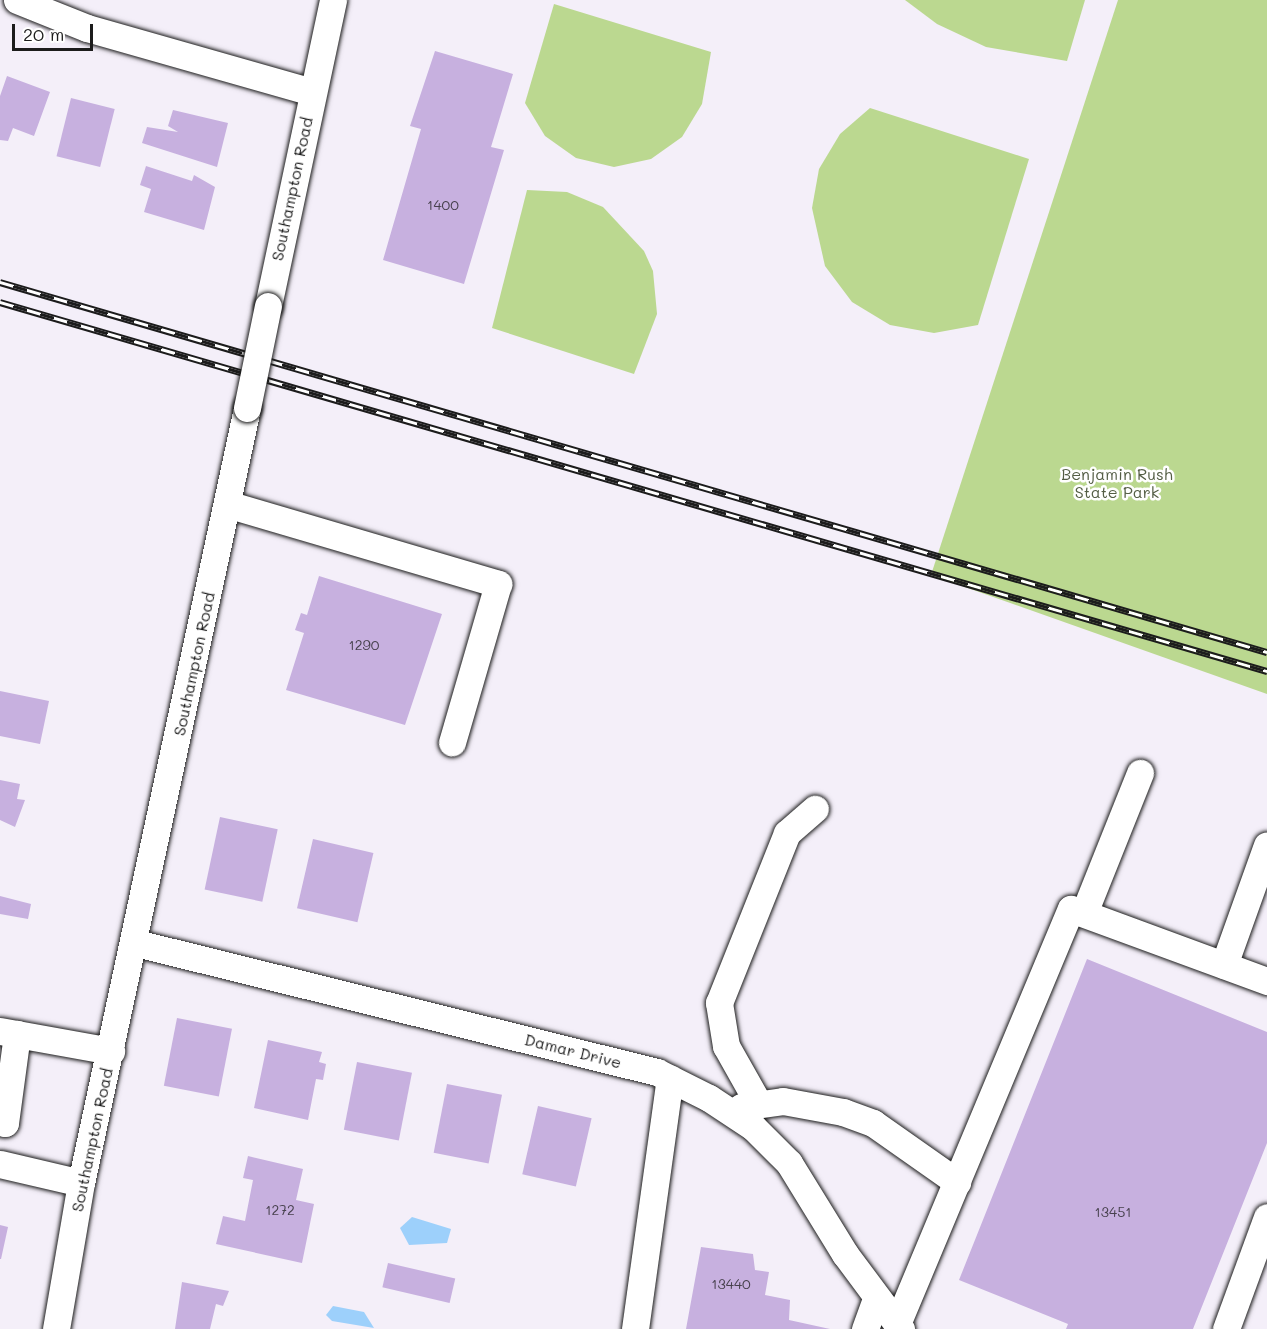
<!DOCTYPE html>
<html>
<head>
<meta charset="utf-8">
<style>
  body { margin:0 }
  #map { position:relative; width:1267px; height:1329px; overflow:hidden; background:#f4eff9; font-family:Mali,sans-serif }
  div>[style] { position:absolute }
  .green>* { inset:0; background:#bbd890 }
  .water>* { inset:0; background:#9dd0fb }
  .building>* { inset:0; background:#c7b0df; transform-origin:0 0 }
  .roads { filter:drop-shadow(0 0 2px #1c1c1c) drop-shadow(0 0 2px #1c1c1c) }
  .minor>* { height:27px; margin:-13.5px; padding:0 13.5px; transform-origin:13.5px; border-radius:13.5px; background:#fff }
  .rail>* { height:7px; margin-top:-3.5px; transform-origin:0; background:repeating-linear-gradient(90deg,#fff 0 14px,#1c1c1c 0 28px); box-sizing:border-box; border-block:2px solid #1c1c1c }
  .bridges { filter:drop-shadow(0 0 2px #1c1c1c) drop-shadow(0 0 2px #1c1c1c) }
  .minor-bridge>* { height:27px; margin:-13.5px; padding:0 13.5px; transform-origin:13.5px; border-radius:13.5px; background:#fff }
  span { translate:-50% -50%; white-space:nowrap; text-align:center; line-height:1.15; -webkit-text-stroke:5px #fff; paint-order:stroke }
  .number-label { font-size:14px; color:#47414d }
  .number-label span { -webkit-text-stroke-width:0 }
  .street-label { font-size:16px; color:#1c1c1c }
  .park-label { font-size:16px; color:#545e45 }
  .scale { position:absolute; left:12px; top:24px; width:81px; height:27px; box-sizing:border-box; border:3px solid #1c1c1c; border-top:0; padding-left:8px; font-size:18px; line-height:21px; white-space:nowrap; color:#1c1c1c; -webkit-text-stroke:4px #fff; paint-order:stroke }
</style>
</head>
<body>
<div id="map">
  <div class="green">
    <div style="clip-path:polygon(905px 0,1085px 0,1067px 61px,986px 47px,937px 24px)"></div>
    <div style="clip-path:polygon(1118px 0,1267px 0,1267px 694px,931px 575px)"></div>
    <div style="clip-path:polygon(554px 4px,711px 52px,702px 104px,682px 137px,651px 159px,614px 167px,576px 158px,545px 136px,525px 103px)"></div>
    <div style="clip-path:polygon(870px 108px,1029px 159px,978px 325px,934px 333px,890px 325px,852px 302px,825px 266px,812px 208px,819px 169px,840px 134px)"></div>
    <div style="clip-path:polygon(527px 190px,567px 192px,603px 207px,644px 251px,653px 271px,657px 314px,634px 374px,492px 328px)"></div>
  </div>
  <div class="water">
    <div style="clip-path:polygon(412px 1217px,451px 1229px,447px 1243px,409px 1245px,400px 1228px)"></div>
    <div style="clip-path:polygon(333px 1306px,364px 1312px,374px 1328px,332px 1321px,326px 1315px)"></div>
  </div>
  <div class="building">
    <div style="clip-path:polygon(435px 51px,513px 74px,491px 147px,504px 150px,464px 284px,383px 260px,421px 129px,410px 126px)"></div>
    <div style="clip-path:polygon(7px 76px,50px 92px,34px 136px,13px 128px,8px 141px,0 140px,0 96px)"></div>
    <div style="left:71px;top:98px;width:45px;height:60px;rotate:14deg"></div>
    <div style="clip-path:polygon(173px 110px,228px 123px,217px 167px,142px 143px,147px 127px,178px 132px,168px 126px)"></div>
    <div style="clip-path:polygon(146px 166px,192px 181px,194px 175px,215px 187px,204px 230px,144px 212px,151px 189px,140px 185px)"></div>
    <div style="clip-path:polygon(319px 576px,442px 614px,405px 725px,286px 690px,304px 633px,295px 630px,301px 613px,307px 615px)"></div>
    <div style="clip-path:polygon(0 691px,49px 701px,40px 744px,0 736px)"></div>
    <div style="clip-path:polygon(0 780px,20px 784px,17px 799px,25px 800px,15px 827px,0 820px)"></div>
    <div style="left:220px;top:817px;width:59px;height:74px;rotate:12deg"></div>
    <div style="left:313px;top:839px;width:62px;height:71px;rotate:13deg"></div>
    <div style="clip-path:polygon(0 896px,31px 904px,28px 919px,0 914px)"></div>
    <div style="clip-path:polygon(1087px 959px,1267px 1032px,1267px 1143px,1193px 1329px,1066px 1329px,1068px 1324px,959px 1280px)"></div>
    <div style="left:177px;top:1018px;width:56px;height:69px;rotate:11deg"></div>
    <div style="clip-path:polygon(268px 1040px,322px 1052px,319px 1062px,326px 1064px,323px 1080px,316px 1079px,308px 1120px,254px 1108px)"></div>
    <div style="left:357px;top:1062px;width:56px;height:69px;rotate:11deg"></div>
    <div style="left:447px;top:1084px;width:56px;height:70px;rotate:11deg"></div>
    <div style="left:538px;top:1106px;width:55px;height:70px;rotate:13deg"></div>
    <div style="clip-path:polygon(248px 1156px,303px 1169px,296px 1200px,314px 1204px,302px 1263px,216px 1244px,223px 1216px,245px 1221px,253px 1180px,243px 1178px)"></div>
    <div style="clip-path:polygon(0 1225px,8px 1227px,1px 1259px,0 1259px)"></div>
    <div style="clip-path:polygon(701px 1247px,753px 1254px,755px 1270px,769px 1272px,765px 1295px,790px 1300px,789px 1320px,830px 1329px,686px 1329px)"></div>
    <div style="left:388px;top:1263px;width:69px;height:25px;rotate:13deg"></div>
    <div style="clip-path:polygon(182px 1282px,229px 1291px,223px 1306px,216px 1304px,210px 1329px,175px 1329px)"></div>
  </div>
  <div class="roads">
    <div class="minor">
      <div style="left:17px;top:0;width:75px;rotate:21.8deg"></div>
      <div style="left:87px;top:28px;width:234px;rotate:15.9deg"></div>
      <div style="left:268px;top:306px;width:313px;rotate:-78deg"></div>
      <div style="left:227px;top:504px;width:283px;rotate:16.4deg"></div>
      <div style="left:498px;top:584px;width:165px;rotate:106.2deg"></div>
      <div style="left:1084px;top:913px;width:151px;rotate:-68.2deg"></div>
      <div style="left:136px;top:943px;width:537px;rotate:13.91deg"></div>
      <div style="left:657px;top:1072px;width:58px;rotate:26.6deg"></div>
      <div style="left:709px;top:1098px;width:53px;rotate:33.4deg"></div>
      <div style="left:753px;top:1127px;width:51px;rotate:45deg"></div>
      <div style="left:789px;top:1163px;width:107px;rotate:58.4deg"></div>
      <div style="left:845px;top:1254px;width:94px;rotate:53.3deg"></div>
      <div style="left:1224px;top:965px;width:127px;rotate:-70.3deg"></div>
      <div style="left:0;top:1031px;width:113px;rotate:10.2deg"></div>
      <div style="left:757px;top:1101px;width:63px;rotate:-119.4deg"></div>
      <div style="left:726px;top:1046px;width:44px;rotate:-99.2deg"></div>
      <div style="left:719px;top:1003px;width:183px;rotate:-68.2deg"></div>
      <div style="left:787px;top:833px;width:37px;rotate:-41deg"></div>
      <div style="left:741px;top:1107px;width:42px;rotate:-8.1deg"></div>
      <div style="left:783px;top:1101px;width:61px;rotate:10.4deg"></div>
      <div style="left:843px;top:1112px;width:32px;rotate:20deg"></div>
      <div style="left:873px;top:1123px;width:103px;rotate:35.1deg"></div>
      <div style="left:0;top:1122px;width:5px;rotate:11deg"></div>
      <div style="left:5px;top:1123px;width:90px;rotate:-82.3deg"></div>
      <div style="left:0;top:1164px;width:83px;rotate:13.2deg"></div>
      <div style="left:897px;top:1324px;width:450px;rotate:-67.3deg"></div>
      <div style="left:1071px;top:909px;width:209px;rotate:20.2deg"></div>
      <div style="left:56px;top:1329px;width:148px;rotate:-80.3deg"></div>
      <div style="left:81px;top:1183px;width:793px;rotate:-77.91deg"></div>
      <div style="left:635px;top:1329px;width:253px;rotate:-82.1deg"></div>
      <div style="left:865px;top:1329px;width:32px;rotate:-70deg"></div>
      <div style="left:1226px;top:1329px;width:119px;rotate:-69.9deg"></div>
    </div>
  </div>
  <div class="rail">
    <div style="left:0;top:282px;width:1320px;rotate:16.28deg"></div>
    <div style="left:0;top:302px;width:1320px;rotate:16.24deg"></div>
  </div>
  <div class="bridges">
    <div class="minor-bridge">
      <div style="left:247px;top:408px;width:104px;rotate:-78.4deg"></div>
    </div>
  </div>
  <div class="number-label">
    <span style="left:443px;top:205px">1400</span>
    <span style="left:364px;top:645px">1290</span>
    <span style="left:280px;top:1210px">1272</span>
    <span style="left:1113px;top:1212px">13451</span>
    <span style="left:731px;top:1284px">13440</span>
  </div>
  <div class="street-label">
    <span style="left:292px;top:189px;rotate:-78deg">Southampton Road</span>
    <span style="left:194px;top:664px;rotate:-78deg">Southampton Road</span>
    <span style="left:573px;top:1051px;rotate:14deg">Damar Drive</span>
    <span style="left:92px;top:1140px;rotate:-78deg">Southampton Road</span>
  </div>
  <div class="park-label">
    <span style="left:1117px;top:483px">Benjamin Rush<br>State Park</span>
  </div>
  <div class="scale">20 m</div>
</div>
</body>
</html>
